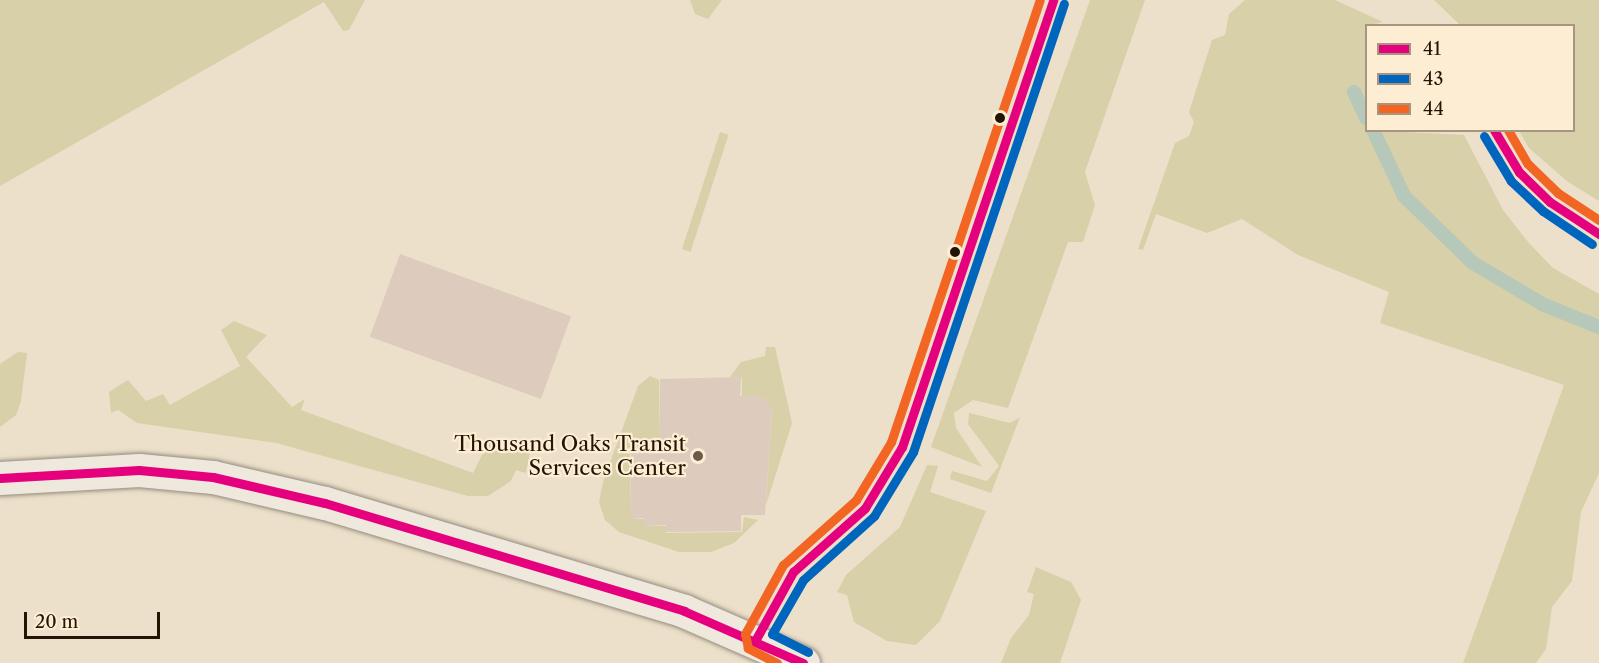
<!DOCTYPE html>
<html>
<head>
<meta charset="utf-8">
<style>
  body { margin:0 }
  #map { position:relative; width:1599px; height:663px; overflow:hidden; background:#ece0ca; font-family:"Libre Caslon Text",serif }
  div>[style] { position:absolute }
  .green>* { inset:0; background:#d7d0a8; transform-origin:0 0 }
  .stream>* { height:14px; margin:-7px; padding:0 7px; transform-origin:7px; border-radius:7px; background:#b5c8b9 }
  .building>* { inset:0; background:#ddcbbd; transform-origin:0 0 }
  .roads { filter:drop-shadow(0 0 2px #958c7e) drop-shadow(0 0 2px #958c7e) }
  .minor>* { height:33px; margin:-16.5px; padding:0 16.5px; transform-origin:16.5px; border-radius:16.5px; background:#efe8dd }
  .bus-1>* { height:9px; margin:-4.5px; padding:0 4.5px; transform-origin:4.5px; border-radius:4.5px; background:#e5007d }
  .bus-2>* { height:9px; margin:-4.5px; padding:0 4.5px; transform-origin:4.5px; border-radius:4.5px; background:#0065bd }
  .bus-3>* { height:9px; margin:-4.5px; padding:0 4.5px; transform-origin:4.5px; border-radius:4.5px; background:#f26522 }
  .dots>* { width:16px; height:16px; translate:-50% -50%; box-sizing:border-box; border:3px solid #fcedd3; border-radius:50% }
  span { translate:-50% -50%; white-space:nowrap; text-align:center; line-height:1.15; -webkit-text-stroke:4.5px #fcedd3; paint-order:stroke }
  .poi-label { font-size:21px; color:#241405 }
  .right { translate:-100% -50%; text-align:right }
  .legend { position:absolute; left:1365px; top:24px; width:210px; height:108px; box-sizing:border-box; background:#fcedd3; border:2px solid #a69681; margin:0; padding:8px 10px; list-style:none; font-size:18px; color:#241405 }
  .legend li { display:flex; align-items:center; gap:12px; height:30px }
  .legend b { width:30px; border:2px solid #a69681 }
  .scale { position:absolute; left:24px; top:612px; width:136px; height:27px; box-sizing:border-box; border:3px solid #241405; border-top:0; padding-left:8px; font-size:18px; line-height:21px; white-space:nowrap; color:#241405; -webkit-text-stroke:4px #fcedd3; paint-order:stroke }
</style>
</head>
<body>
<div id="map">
  <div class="green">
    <div style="clip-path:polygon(0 0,365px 0,349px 30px,343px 31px,324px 2px,0 186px)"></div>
    <div style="clip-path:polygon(690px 0,722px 0,708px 19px,695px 14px)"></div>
    <div style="clip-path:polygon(1090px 0,1145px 0,1085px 172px,1095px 205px,1083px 242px,1068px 242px,1008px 408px,973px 400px,954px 413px,956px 428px,982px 467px,931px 447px)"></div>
    <div style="clip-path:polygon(1245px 0,1335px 0,1383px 22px,1366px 26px,1366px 130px,1464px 135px,1503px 210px,1529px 243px,1553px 268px,1599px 294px,1599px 473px,1581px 512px,1572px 581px,1552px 607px,1546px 649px,1536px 663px,1463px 663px,1564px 385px,1380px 323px,1389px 292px,1298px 255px,1242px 219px,1207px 233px,1156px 214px,1143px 250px,1138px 249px,1175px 143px,1189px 136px,1194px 122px,1189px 112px,1212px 40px,1225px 35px,1229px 14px)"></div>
    <div style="clip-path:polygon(1434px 0,1599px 0,1599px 201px,1568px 182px,1529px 148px,1519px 131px,1574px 130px,1574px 26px,1460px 25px)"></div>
    <div style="left:720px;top:132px;width:9px;height:123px;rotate:18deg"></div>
    <div style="clip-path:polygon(234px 321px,267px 335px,246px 357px,292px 407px,305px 399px,301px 410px,473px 473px,490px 439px,501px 441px,530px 452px,526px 473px,516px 470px,511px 481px,488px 496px,468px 496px,276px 443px,137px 423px,118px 410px,111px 413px,109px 392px,128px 380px,146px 401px,163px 394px,170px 405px,240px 366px,221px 330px)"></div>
    <div style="clip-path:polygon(766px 347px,775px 347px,792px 423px,766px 505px,772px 410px,763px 397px,742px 396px,742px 378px,730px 377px,741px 362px,765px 356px)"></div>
    <div style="clip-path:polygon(18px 352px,27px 353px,21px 401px,16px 415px,0 427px,0 364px)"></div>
    <div style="clip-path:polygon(650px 376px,659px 380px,660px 447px,630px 448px,631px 519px,644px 519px,644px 526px,666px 526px,666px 533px,742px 532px,744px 517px,758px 520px,734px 543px,711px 552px,679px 552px,619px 532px,605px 520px,599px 502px,603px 482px,638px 386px)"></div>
    <div style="clip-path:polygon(969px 413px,1010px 423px,1020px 417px,991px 493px,950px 479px,952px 471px,987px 481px,999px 466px,968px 424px)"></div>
    <div style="clip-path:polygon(927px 465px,938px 466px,930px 492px,986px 511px,940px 621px,916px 645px,887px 641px,854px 622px,847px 595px,837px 592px,846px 575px,900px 527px)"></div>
    <div style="clip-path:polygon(1036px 567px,1071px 582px,1081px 600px,1060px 663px,1001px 663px,1011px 638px,1029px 615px,1034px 594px,1027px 592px)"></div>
  </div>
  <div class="stream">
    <div style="left:1354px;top:92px;width:29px;rotate:65deg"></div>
    <div style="left:1373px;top:130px;width:73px;rotate:64.8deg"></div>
    <div style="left:1404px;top:196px;width:96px;rotate:44.2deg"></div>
    <div style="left:1473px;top:263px;width:82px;rotate:30.6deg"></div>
    <div style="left:1544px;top:305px;width:59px;rotate:21.8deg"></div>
  </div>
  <div class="building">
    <div style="left:400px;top:254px;width:182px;height:88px;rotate:20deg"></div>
    <div style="clip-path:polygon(741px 377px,740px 396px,762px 396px,772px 410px,765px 515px,741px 515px,741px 531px,666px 532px,666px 525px,644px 526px,644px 518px,631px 519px,631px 448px,660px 447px,660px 379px)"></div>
  </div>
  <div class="roads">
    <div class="minor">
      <div style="left:0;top:478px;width:139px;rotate:-3.3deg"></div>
      <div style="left:139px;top:470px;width:74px;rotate:5.4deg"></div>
      <div style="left:213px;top:477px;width:115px;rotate:13.1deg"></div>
      <div style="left:325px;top:503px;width:375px;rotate:16.7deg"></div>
      <div style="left:684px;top:611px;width:130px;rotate:23.6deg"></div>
    </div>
  </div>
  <div class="bus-1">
    <div style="left:1494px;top:130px;width:49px;rotate:59.2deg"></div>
    <div style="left:1519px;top:172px;width:43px;rotate:44.1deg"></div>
    <div style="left:1550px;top:202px;width:59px;rotate:33.1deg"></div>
    <div style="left:0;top:478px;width:139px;rotate:-3.3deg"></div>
    <div style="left:139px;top:470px;width:74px;rotate:5.4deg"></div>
    <div style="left:213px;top:477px;width:115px;rotate:13.1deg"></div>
    <div style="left:325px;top:503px;width:375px;rotate:16.7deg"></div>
    <div style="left:684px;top:611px;width:130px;rotate:23.6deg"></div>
    <div style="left:756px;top:639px;width:77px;rotate:-61.1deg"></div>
    <div style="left:793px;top:572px;width:96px;rotate:-41.6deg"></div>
    <div style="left:865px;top:508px;width:71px;rotate:-58.8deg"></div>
    <div style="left:902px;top:447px;width:472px;rotate:-71.3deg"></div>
  </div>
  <div class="bus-2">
    <div style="left:1484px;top:136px;width:52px;rotate:59deg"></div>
    <div style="left:1511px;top:181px;width:44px;rotate:43.2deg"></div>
    <div style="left:1543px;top:211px;width:59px;rotate:34deg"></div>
    <div style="left:808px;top:652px;width:40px;rotate:-153.4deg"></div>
    <div style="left:772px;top:634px;width:62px;rotate:-60.1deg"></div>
    <div style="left:803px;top:580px;width:96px;rotate:-42deg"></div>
    <div style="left:874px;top:516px;width:75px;rotate:-58.6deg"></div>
    <div style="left:913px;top:452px;width:473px;rotate:-71.4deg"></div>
  </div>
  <div class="bus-3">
    <div style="left:1508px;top:130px;width:39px;rotate:60deg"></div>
    <div style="left:1528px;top:164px;width:42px;rotate:44deg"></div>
    <div style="left:1558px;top:193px;width:49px;rotate:33.4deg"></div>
    <div style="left:777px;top:663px;width:33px;rotate:-153deg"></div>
    <div style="left:748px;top:648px;width:14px;rotate:-102deg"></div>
    <div style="left:745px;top:634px;width:79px;rotate:-61.2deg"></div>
    <div style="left:783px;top:565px;width:98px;rotate:-41.7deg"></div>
    <div style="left:856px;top:500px;width:68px;rotate:-58.9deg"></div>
    <div style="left:891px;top:442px;width:466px;rotate:-71.4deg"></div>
  </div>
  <div class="dots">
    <div style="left:1000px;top:118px;background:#241405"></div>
    <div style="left:955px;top:252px;background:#241405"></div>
    <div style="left:698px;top:456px;background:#6a5b4a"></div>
  </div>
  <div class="poi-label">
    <span class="right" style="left:686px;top:456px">Thousand Oaks Transit<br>Services Center</span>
  </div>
  <ul class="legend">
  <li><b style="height:8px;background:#e5007d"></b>41</li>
  <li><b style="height:8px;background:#0065bd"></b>43</li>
  <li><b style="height:8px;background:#f26522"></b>44</li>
  </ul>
  <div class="scale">20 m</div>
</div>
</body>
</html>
